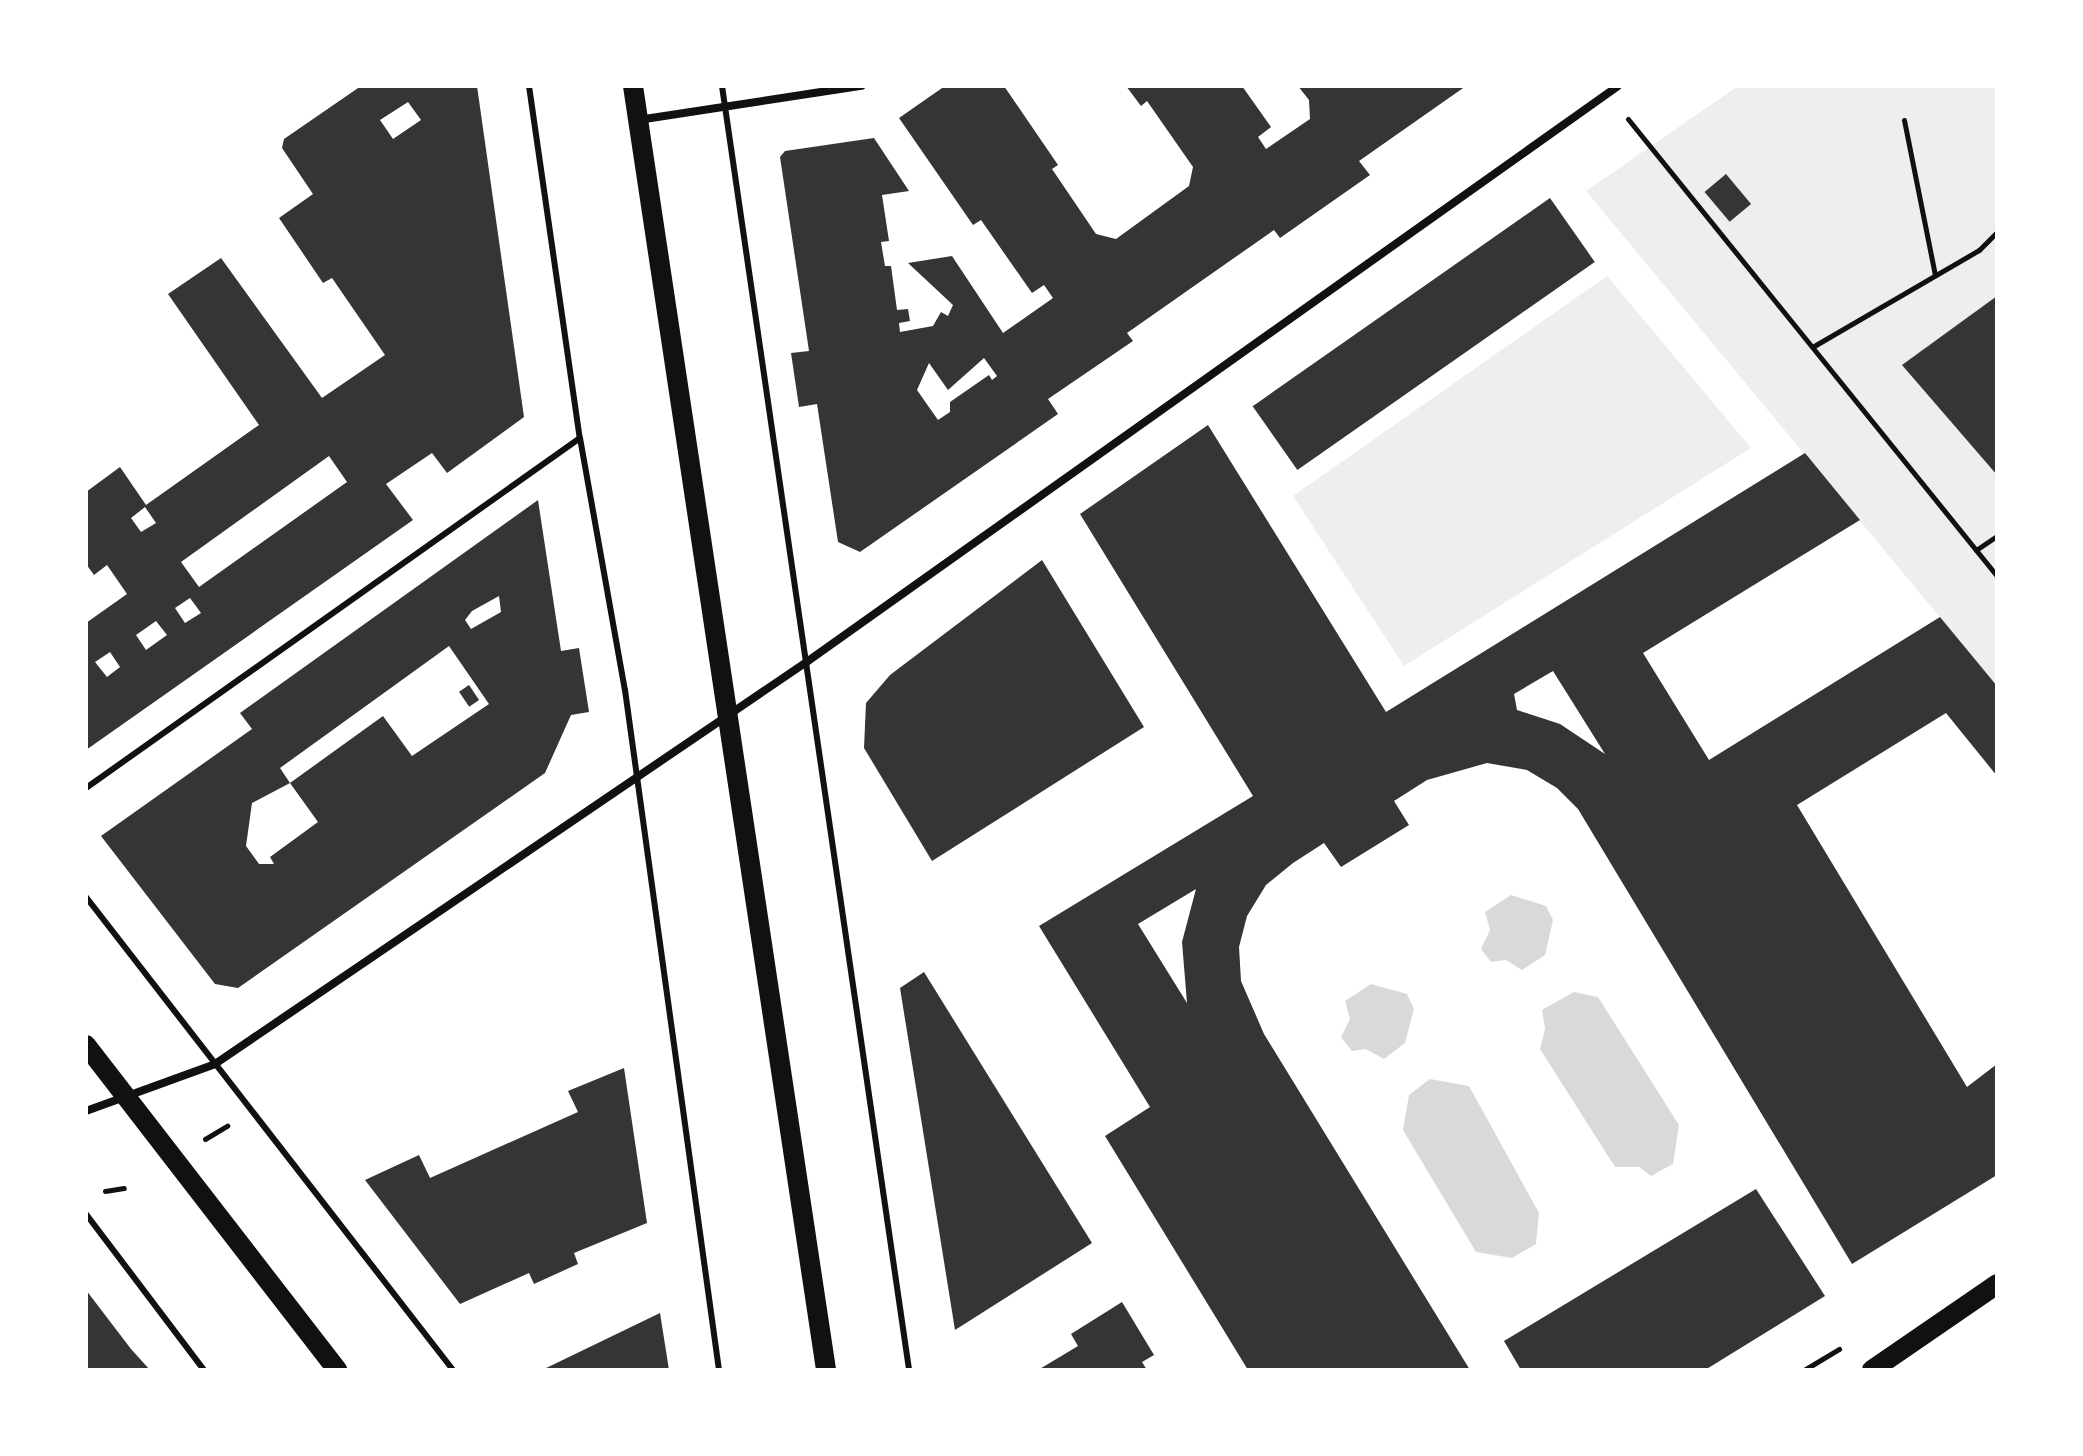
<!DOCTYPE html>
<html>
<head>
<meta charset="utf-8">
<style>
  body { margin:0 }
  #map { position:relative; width:2083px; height:1456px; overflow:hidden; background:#fff; font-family:"PT Sans Narrow",sans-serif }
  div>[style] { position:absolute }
  .green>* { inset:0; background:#eee }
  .water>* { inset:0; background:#d9d9d9 }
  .building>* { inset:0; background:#353535; transform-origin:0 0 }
  .path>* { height:5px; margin:-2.5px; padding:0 2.5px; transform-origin:2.5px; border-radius:2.5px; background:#111 }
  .service>* { height:6px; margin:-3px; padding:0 3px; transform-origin:3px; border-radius:3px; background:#111 }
  .minor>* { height:8px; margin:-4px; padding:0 4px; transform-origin:4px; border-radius:4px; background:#111 }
  .primary>* { height:20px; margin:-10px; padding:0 10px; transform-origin:10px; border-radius:10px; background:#111 }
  span { translate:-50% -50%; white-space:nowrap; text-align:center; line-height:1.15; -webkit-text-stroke:6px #fff; paint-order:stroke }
  .frame { position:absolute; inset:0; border:88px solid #fff; pointer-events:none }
</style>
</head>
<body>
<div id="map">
  <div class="green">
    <div style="clip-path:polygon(1738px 86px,1997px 86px,1997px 296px,1903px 365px,1997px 475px,1997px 686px,1586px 191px)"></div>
    <div style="clip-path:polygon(1607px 276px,1751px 448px,1404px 666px,1293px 496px)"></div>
  </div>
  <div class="water">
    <div style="clip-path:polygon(1511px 895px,1546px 906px,1553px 920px,1545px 955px,1522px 970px,1506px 960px,1491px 962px,1481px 949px,1490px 930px,1485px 912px)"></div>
    <div style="clip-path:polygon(1371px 984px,1407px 994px,1414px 1009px,1405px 1043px,1384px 1059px,1366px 1049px,1352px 1051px,1341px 1037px,1350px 1019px,1345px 1001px)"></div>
    <div style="clip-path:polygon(1574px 992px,1598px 997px,1679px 1125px,1673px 1164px,1651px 1176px,1639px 1167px,1615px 1167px,1540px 1049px,1545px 1029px,1542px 1010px)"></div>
    <div style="clip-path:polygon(1430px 1079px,1469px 1086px,1539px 1213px,1536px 1244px,1512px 1258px,1476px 1252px,1403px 1130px,1409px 1095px)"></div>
  </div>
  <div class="building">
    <div style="clip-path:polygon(evenodd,361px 86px,477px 86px,524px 417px,447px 473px,432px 453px,386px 484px,413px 520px,86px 750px,86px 623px,127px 594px,107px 565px,94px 575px,86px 564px,86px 492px,120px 467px,146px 505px,259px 425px,168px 294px,221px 258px,322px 398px,385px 355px,332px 278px,323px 283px,279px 218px,313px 194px,282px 148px,284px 139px,361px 86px,408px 102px,421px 120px,393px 139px,380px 120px,408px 102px,361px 86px,329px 456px,347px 482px,199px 587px,181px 562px,329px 456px,361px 86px,145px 507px,156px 523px,141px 532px,131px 518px,145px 507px,361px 86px,190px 598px,201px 613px,185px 623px,175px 608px,190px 598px,361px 86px,156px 621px,167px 635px,146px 650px,136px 635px,156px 621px,361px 86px,110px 652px,120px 667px,107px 677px,95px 662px,110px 652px)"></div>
    <div style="clip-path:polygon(evenodd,945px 86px,1004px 86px,1058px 165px,1052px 169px,1096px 234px,1116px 239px,1189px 186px,1193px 167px,1147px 101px,1141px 106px,1126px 86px,1242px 86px,1271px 127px,1258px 137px,1266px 149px,1310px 119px,1309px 100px,1298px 86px,1466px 86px,1359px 161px,1370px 175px,1280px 238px,1274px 230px,1127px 333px,1133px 341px,1048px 399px,1058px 414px,860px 552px,838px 542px,817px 404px,799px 407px,791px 353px,809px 351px,780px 157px,785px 151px,874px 138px,909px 191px,882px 195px,889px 241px,881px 242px,885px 266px,891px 266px,897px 310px,908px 309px,910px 321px,899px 323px,900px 332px,933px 326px,941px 312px,948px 316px,953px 305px,908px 263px,952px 256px,1003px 333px,1053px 298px,1044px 285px,1032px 293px,981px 220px,973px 225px,899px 118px,945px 86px,984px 358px,997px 376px,992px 380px,989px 375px,950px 402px,950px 412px,938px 420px,917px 390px,929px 363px,948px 390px,984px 358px)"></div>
    <div style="left:1726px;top:174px;width:39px;height:28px;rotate:50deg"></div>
    <div style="left:1550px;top:198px;width:78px;height:363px;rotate:55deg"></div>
    <div style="clip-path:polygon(1997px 296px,1997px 475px,1902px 365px)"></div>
    <div style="clip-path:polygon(evenodd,1208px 425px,1386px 712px,1805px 453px,1860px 520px,1643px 653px,1709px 760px,1940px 617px,1997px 686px,1997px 776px,1946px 713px,1797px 805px,1967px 1087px,1997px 1064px,1997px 1175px,1852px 1264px,1578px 809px,1557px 788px,1527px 770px,1487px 763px,1427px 780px,1394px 801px,1409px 825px,1341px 867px,1324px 843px,1293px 863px,1266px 885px,1247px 916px,1239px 947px,1241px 981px,1264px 1034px,1470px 1370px,1248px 1370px,1105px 1136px,1150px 1107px,1039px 926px,1253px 796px,1080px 514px,1208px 425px,1553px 671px,1605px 754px,1560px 724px,1517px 710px,1514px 694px,1553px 671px,1208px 425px,1196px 889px,1182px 942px,1187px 1003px,1138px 924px,1196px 889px)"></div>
    <div style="clip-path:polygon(evenodd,538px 500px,561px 651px,579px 648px,589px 712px,571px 715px,545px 773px,238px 988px,215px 984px,101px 836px,252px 729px,240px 713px,538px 500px,499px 596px,501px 612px,471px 629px,465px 620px,472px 611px,499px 596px,538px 500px,449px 646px,489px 704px,412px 756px,383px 716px,290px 783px,318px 822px,270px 857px,274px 864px,259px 864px,246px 846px,252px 803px,290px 783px,280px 768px,449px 646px)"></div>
    <div style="clip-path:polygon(1042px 560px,1144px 727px,932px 861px,864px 748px,866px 703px,890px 675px)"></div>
    <div style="left:469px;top:685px;width:18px;height:12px;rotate:56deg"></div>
    <div style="clip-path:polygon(924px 972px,1092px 1243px,955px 1330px,900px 988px)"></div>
    <div style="clip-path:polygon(624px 1068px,647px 1223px,574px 1253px,578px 1264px,534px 1284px,529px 1273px,460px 1304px,365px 1180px,419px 1155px,430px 1178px,578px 1112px,568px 1091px)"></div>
    <div style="clip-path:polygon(1756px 1189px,1825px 1296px,1705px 1370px,1521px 1370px,1504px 1341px)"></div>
    <div style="clip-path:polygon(86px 1290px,131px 1349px,150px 1370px,86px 1370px)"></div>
    <div style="clip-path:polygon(1122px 1302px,1154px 1355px,1142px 1362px,1147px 1370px,1038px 1370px,1078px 1346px,1071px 1334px)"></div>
    <div style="clip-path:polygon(660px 1313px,669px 1370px,542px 1370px)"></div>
  </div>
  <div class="path">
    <div style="left:1628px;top:119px;width:587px;rotate:51.08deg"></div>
    <div style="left:1904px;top:120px;width:158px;rotate:78.7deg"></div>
    <div style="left:1814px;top:346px;width:191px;rotate:-30.2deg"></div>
    <div style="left:1979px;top:250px;width:25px;rotate:-45deg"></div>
    <div style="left:1976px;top:550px;width:25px;rotate:-34deg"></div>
    <div style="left:205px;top:1139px;width:26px;rotate:-31deg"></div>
    <div style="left:105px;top:1191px;width:19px;rotate:-9deg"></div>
    <div style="left:1804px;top:1370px;width:41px;rotate:-31deg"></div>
  </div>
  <div class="service">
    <div style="left:529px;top:86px;width:356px;rotate:81.8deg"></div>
    <div style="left:580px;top:438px;width:256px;rotate:79.9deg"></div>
    <div style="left:625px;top:690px;width:686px;rotate:82.13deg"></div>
    <div style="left:722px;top:86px;width:1298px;rotate:81.71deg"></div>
    <div style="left:86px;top:788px;width:605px;rotate:-35.32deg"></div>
    <div style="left:86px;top:897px;width:599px;rotate:52.19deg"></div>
    <div style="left:86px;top:1214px;width:196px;rotate:52.9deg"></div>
  </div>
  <div class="minor">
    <div style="left:638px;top:120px;width:226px;rotate:-8.7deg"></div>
    <div style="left:86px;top:1111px;width:137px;rotate:-20deg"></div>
    <div style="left:215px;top:1064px;width:717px;rotate:-34.2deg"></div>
    <div style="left:808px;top:661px;width:993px;rotate:-35.37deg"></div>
  </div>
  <div class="primary">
    <div style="left:633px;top:86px;width:1298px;rotate:81.45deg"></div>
    <div style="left:86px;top:1045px;width:411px;rotate:52.3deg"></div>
    <div style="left:1872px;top:1370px;width:152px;rotate:-34.5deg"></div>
  </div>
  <div class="frame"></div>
</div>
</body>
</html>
